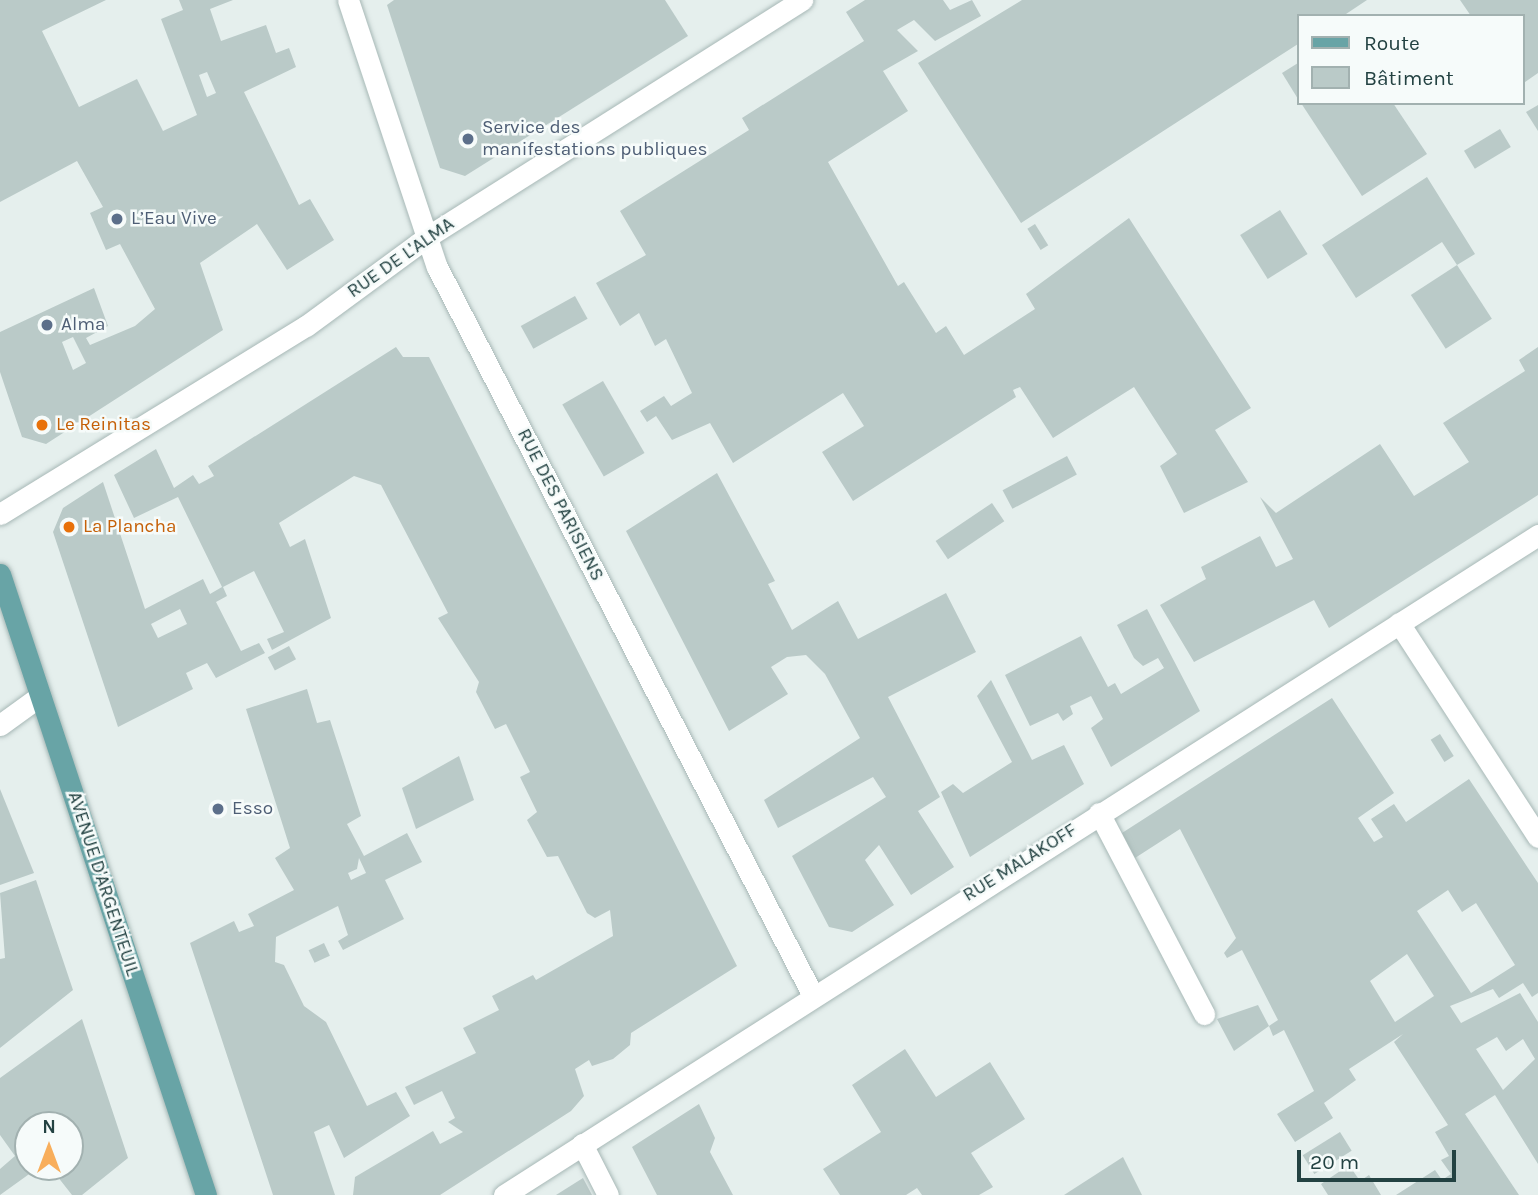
<!DOCTYPE html>
<html>
<head>
<meta charset="utf-8">
<style>
  body { margin:0 }
  #map { position:relative; width:1538px; height:1195px; overflow:hidden; background:#e5efed; font-family:Karla,sans-serif }
  div>[style] { position:absolute }
  .building>* { inset:0; background:#bacac8; transform-origin:0 0 }
  .roads { filter:drop-shadow(0 0 2px #a7b8b6) drop-shadow(0 0 2px #a7b8b6) }
  .minor>* { height:21px; margin:-10.5px; padding:0 10.5px; transform-origin:10.5px; border-radius:10.5px; background:#fff }
  .major>* { height:21px; margin:-10.5px; padding:0 10.5px; transform-origin:10.5px; border-radius:10.5px; background:#68a4a6 }
  .dots>* { width:19px; height:19px; translate:-50% -50%; box-sizing:border-box; border:4px solid #f6fbfa; border-radius:50% }
  span { translate:-50% -50%; white-space:nowrap; text-align:center; line-height:1.15; -webkit-text-stroke:5px #f6fbfa; paint-order:stroke }
  .service-label { font-size:19px; color:#4e5e75 }
  .left { translate:0 -50%; text-align:left }
  .street-label { font-size:19px; color:#234242 }
  .food-label { font-size:19px; color:#c56008 }
  .legend { position:absolute; left:1297px; top:14px; width:228px; height:91px; box-sizing:border-box; background:#f6fbfa; border:2px solid #a2b1b0; margin:0; padding:9px 12px; list-style:none; font-size:21px; color:#234242 }
  .legend li { display:flex; align-items:center; gap:14px; height:35px }
  .legend b { width:35px; border:2px solid #a2b1b0 }
  .north { position:absolute; left:14px; top:1111px; width:70px; height:70px; box-sizing:border-box; background:#f6fbfa; border:2px solid #a2b1b0; border-radius:50%; rotate:0deg; font-size:19px; font-weight:700; line-height:28px; text-align:center; color:#234242 }
  .north::after { content:''; display:block; margin:auto; width:24px; height:32px; background:#f8ae5b; clip-path:polygon(50% 0,100% 100%,50% 72%,0 100%) }
  .scale { position:absolute; left:1297px; top:1150px; width:159px; height:32px; box-sizing:border-box; border:4px solid #234242; border-top:0; padding-left:9px; font-size:21px; line-height:24px; white-space:nowrap; color:#234242; -webkit-text-stroke:5px #f6fbfa; paint-order:stroke }
</style>
</head>
<body>
<div id="map">
  <div class="building">
    <div style="clip-path:polygon(evenodd,0 0,106px 0,42px 31px,79px 107px,137px 79px,163px 131px,197px 115px,161px 19px,183px 10px,179px 0,233px 0,210px 9px,221px 41px,266px 25px,276px 53px,289px 48px,296px 67px,244px 92px,299px 205px,310px 199px,334px 240px,287px 270px,257px 224px,200px 263px,223px 330px,46px 444px,22px 437px,0 372px,0 332px,94px 288px,108px 326px,86px 338px,90px 345px,135px 326px,155px 309px,120px 244px,106px 250px,90px 213px,103px 207px,77px 161px,0 202px,0 0,207px 72px,216px 93px,207px 97px,199px 75px,207px 72px,0 0,73px 337px,86px 363px,73px 370px,62px 342px,73px 337px)"></div>
    <div style="clip-path:polygon(394px 0,665px 0,688px 36px,465px 176px,440px 168px,387px 5px)"></div>
    <div style="clip-path:polygon(865px 0,943px 0,950px 10px,972px 0,981px 16px,935px 41px,914px 20px,897px 30px,918px 51px,883px 71px,908px 111px,828px 162px,898px 286px,904px 282px,936px 333px,946px 326px,964px 355px,1035px 309px,1026px 294px,1129px 218px,1251px 408px,1215px 430px,1248px 482px,1184px 513px,1160px 466px,1177px 454px,1134px 387px,1053px 438px,1020px 387px,1013px 390px,1016px 397px,853px 501px,822px 452px,864px 426px,843px 393px,733px 463px,710px 423px,672px 440px,656px 416px,647px 422px,640px 411px,664px 396px,671px 406px,692px 393px,666px 339px,655px 346px,639px 313px,620px 326px,596px 283px,646px 255px,620px 211px,749px 130px,742px 118px,864px 41px,846px 12px)"></div>
    <div style="clip-path:polygon(1022px 0,1367px 0,1343px 16px,1298px 16px,1298px 44px,1021px 223px,918px 63px)"></div>
    <div style="clip-path:polygon(1460px 0,1538px 0,1538px 73px,1522px 84px,1522px 16px,1471px 16px)"></div>
    <div style="clip-path:polygon(1298px 63px,1298px 99px,1282px 73px)"></div>
    <div style="clip-path:polygon(1301px 103px,1393px 103px,1427px 154px,1362px 196px)"></div>
    <div style="clip-path:polygon(1538px 105px,1538px 131px,1526px 112px)"></div>
    <div style="left:1500px;top:129px;width:21px;height:42px;rotate:59deg"></div>
    <div style="clip-path:polygon(1427px 177px,1475px 254px,1457px 265px,1442px 242px,1356px 298px,1322px 245px)"></div>
    <div style="left:1280px;top:210px;width:52px;height:47px;rotate:58deg"></div>
    <div style="left:1035px;top:224px;width:25px;height:9px;rotate:58deg"></div>
    <div style="left:1457px;top:265px;width:64px;height:55px;rotate:57deg"></div>
    <div style="left:575px;top:296px;width:26px;height:62px;rotate:61deg"></div>
    <div style="clip-path:polygon(evenodd,396px 347px,403px 357px,429px 357px,737px 966px,631px 1033px,630px 1045px,613px 1059px,592px 1066px,589px 1060px,575px 1069px,584px 1096px,571px 1111px,440px 1195px,353px 1195px,355px 1177px,433px 1131px,440px 1144px,463px 1132px,448px 1122px,455px 1118px,442px 1091px,414px 1105px,405px 1087px,476px 1053px,463px 1028px,499px 1010px,492px 996px,533px 975px,536px 980px,613px 936px,610px 910px,595px 918px,587px 913px,558px 856px,547px 857px,527px 820px,537px 812px,520px 777px,530px 772px,506px 724px,495px 729px,476px 692px,479px 682px,438px 618px,448px 613px,381px 485px,354px 476px,279px 523px,290px 547px,305px 539px,331px 618px,272px 650px,267px 639px,284px 632px,254px 571px,223px 587px,227px 596px,216px 602px,241px 651px,259px 643px,265px 653px,216px 678px,207px 663px,186px 673px,193px 689px,118px 727px,53px 532px,63px 508px,103px 482px,145px 609px,203px 579px,210px 594px,222px 587px,178px 497px,134px 518px,114px 475px,156px 449px,174px 488px,193px 475px,199px 484px,214px 476px,208px 466px,396px 347px,180px 609px,187px 624px,158px 638px,151px 624px,180px 609px)"></div>
    <div style="clip-path:polygon(1538px 347px,1538px 495px,1329px 628px,1314px 600px,1194px 662px,1160px 605px,1206px 579px,1201px 567px,1260px 536px,1276px 567px,1293px 559px,1260px 497px,1276px 513px,1380px 444px,1414px 496px,1469px 462px,1443px 423px,1525px 371px,1519px 360px)"></div>
    <div style="left:603px;top:381px;width:83px;height:47px;rotate:60deg"></div>
    <div style="left:1067px;top:456px;width:21px;height:73px;rotate:62deg"></div>
    <div style="clip-path:polygon(717px 473px,775px 581px,768px 584px,792px 630px,838px 601px,858px 639px,946px 593px,976px 652px,888px 697px,940px 797px,918px 811px,954px 867px,911px 895px,879px 845px,865px 860px,894px 905px,852px 932px,829px 927px,792px 856px,886px 797px,873px 777px,778px 828px,764px 800px,860px 738px,825px 674px,806px 655px,787px 657px,771px 667px,788px 694px,729px 731px,626px 531px)"></div>
    <div style="left:992px;top:503px;width:22px;height:68px;rotate:56deg"></div>
    <div style="clip-path:polygon(1147px 609px,1200px 711px,1111px 767px,1091px 728px,1103px 719px,1091px 696px,1070px 706px,1073px 714px,1063px 721px,1058px 713px,1030px 726px,1005px 675px,1081px 636px,1108px 687px,1115px 683px,1121px 694px,1164px 668px,1158px 658px,1143px 666px,1134px 658px,1117px 625px)"></div>
    <div style="left:289px;top:646px;width:15px;height:24px;rotate:62deg"></div>
    <div style="clip-path:polygon(991px 680px,1032px 760px,1064px 745px,1084px 784px,970px 857px,941px 792px,953px 784px,963px 793px,1012px 762px,977px 696px)"></div>
    <div style="clip-path:polygon(evenodd,307px 689px,317px 723px,330px 720px,361px 816px,347px 824px,364px 856px,407px 833px,422px 862px,385px 880px,404px 919px,343px 950px,338px 941px,348px 935px,338px 906px,276px 937px,275px 962px,284px 965px,304px 1006px,326px 1022px,367px 1106px,396px 1092px,410px 1116px,344px 1158px,329px 1125px,314px 1132px,335px 1195px,273px 1195px,190px 943px,234px 921px,239px 932px,254px 926px,248px 914px,294px 890px,275px 858px,290px 848px,246px 709px,307px 689px,359px 858px,366px 873px,351px 880px,348px 873px,357px 869px,359px 858px)"></div>
    <div style="clip-path:polygon(evenodd,1332px 698px,1394px 793px,1358px 818px,1374px 842px,1383px 837px,1371px 819px,1394px 804px,1406px 822px,1469px 779px,1538px 883px,1538px 993px,1532px 997px,1523px 983px,1499px 998px,1493px 989px,1450px 1006px,1461px 1023px,1520px 993px,1538px 1022px,1538px 1164px,1495px 1095px,1465px 1114px,1519px 1195px,1396px 1195px,1435px 1170px,1442px 1180px,1451px 1174px,1441px 1160px,1449px 1156px,1435px 1132px,1448px 1125px,1394px 1042px,1403px 1034px,1349px 1069px,1356px 1080px,1324px 1103px,1333px 1118px,1295px 1142px,1277px 1114px,1314px 1091px,1284px 1030px,1273px 1036px,1269px 1026px,1278px 1020px,1242px 950px,1227px 958px,1224px 953px,1236px 938px,1180px 829px,1135px 858px,1122px 833px,1332px 698px,1448px 890px,1462px 912px,1476px 903px,1515px 965px,1471px 993px,1417px 911px,1448px 890px,1332px 698px,1407px 954px,1434px 996px,1395px 1022px,1370px 981px,1407px 954px,1332px 698px,1497px 1037px,1506px 1051px,1523px 1039px,1535px 1059px,1503px 1090px,1476px 1049px,1497px 1037px)"></div>
    <div style="left:1440px;top:734px;width:26px;height:11px;rotate:58deg"></div>
    <div style="clip-path:polygon(459px 756px,474px 800px,416px 829px,402px 788px)"></div>
    <div style="clip-path:polygon(0 789px,34px 873px,0 885px)"></div>
    <div style="clip-path:polygon(36px 880px,73px 990px,0 1048px,0 959px,5px 958px,0 893px)"></div>
    <div style="left:324px;top:943px;width:14px;height:17px;rotate:65deg"></div>
    <div style="clip-path:polygon(1258px 1005px,1269px 1026px,1234px 1051px,1217px 1019px)"></div>
    <div style="clip-path:polygon(82px 1019px,128px 1158px,82px 1195px,72px 1195px,50px 1167px,70px 1167px,70px 1125px,28px 1125px,28px 1167px,39px 1167px,0 1195px,0 1169px,15px 1156px,0 1135px,0 1078px)"></div>
    <div style="clip-path:polygon(905px 1049px,936px 1097px,990px 1062px,1025px 1119px,971px 1153px,993px 1187px,979px 1195px,922px 1195px,917px 1188px,906px 1195px,840px 1195px,823px 1169px,881px 1132px,852px 1085px)"></div>
    <div style="clip-path:polygon(699px 1104px,715px 1138px,710px 1152px,733px 1195px,657px 1195px,632px 1147px)"></div>
    <div style="left:1340px;top:1132px;width:22px;height:44px;rotate:58deg"></div>
    <div style="clip-path:polygon(1123px 1157px,1142px 1195px,1064px 1195px)"></div>
    <div style="clip-path:polygon(1349px 1165px,1360px 1181px,1369px 1175px,1381px 1195px,1328px 1195px,1321px 1184px)"></div>
    <div style="clip-path:polygon(583px 1178px,592px 1195px,556px 1195px)"></div>
  </div>
  <div class="roads">
    <div class="minor">
      <div style="left:348px;top:0;width:281px;rotate:71.6deg"></div>
      <div style="left:437px;top:267px;width:818px;rotate:62.71deg"></div>
      <div style="left:0;top:514px;width:359px;rotate:-31.6deg"></div>
      <div style="left:306px;top:326px;width:150px;rotate:-36.3deg"></div>
      <div style="left:427px;top:237px;width:444px;rotate:-32.3deg"></div>
      <div style="left:1399px;top:623px;width:255px;rotate:57deg"></div>
      <div style="left:0;top:725px;width:49px;rotate:-35.9deg"></div>
      <div style="left:1099px;top:813px;width:227px;rotate:62.4deg"></div>
      <div style="left:582px;top:1144px;width:57px;rotate:63deg"></div>
      <div style="left:504px;top:1195px;width:1227px;rotate:-32.55deg"></div>
    </div>
    <div class="major">
      <div style="left:0;top:574px;width:654px;rotate:71.65deg"></div>
    </div>
  </div>
  <div class="dots">
    <div style="left:468px;top:139px;background:#5c6f8a"></div>
    <div style="left:117px;top:219px;background:#5c6f8a"></div>
    <div style="left:47px;top:325px;background:#5c6f8a"></div>
    <div style="left:42px;top:425px;background:#e8710a"></div>
    <div style="left:69px;top:527px;background:#e8710a"></div>
    <div style="left:218px;top:809px;background:#5c6f8a"></div>
  </div>
  <div class="service-label">
    <span class="left" style="left:482px;top:139px">Service des<br>manifestations publiques</span>
    <span class="left" style="left:131px;top:219px">L’Eau Vive</span>
    <span class="left" style="left:61px;top:325px">Alma</span>
    <span class="left" style="left:232px;top:809px">Esso</span>
  </div>
  <div class="street-label">
    <span style="left:401px;top:258px;rotate:-35deg">RUE DE L'ALMA</span>
    <span style="left:560px;top:505px;rotate:63deg">RUE DES PARISIENS</span>
    <span style="left:1020px;top:863px;rotate:-32deg">RUE MALAKOFF</span>
    <span style="left:103px;top:884px;rotate:72deg">AVENUE D'ARGENTEUIL</span>
  </div>
  <div class="food-label">
    <span class="left" style="left:56px;top:425px">Le Reinitas</span>
    <span class="left" style="left:83px;top:527px">La Plancha</span>
  </div>
  <ul class="legend">
  <li><b style="height:9px;background:#68a4a6"></b>Route</li>
  <li><b style="height:19px;background:#bacac8"></b>Bâtiment</li>
  </ul>
  <div class="north">N</div>
  <div class="scale">20 m</div>
</div>
</body>
</html>
